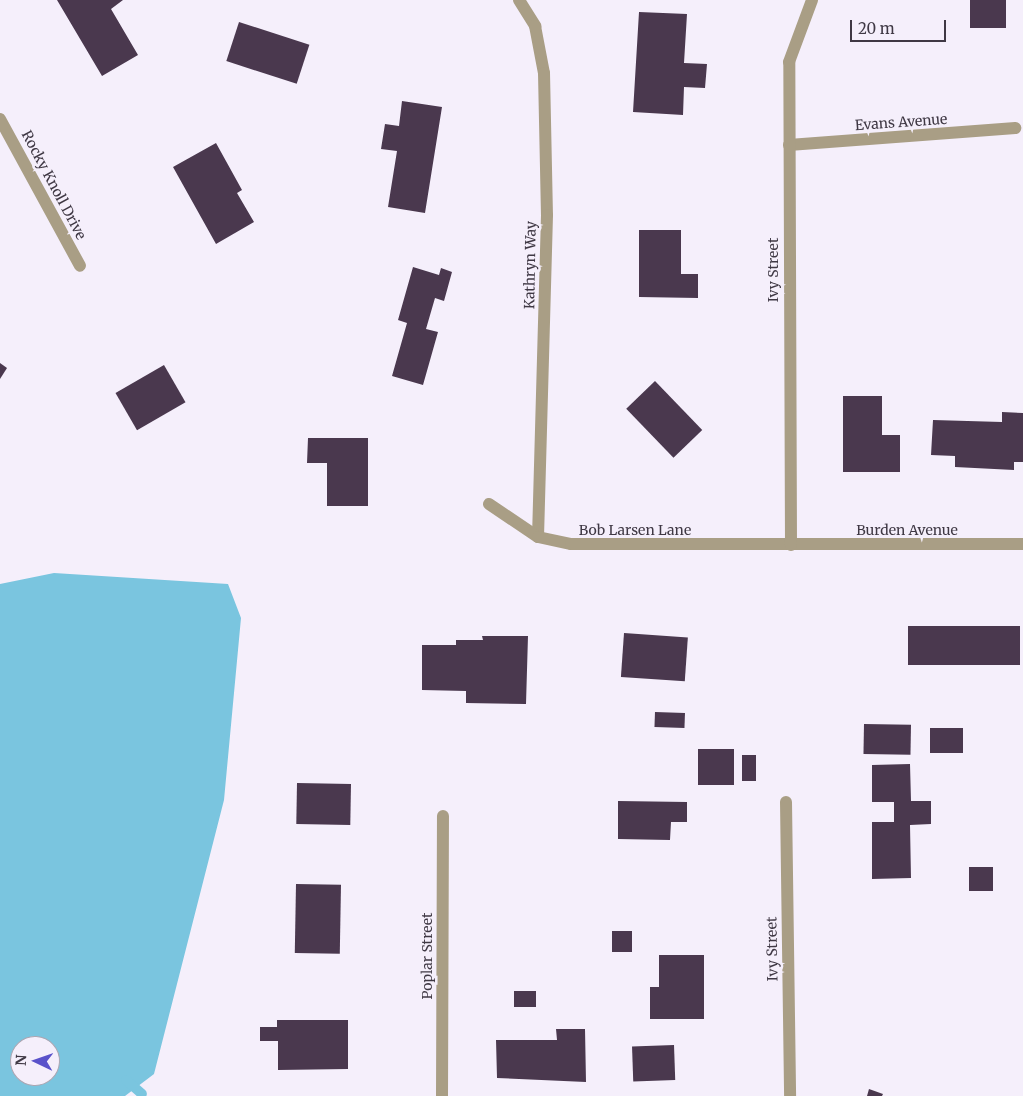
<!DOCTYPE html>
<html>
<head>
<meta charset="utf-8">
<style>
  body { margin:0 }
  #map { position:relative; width:1023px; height:1096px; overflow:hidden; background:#f5effb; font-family:Merriweather,serif }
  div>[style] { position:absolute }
  .water>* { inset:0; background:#7ac5df }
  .stream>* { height:10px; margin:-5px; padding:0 5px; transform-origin:5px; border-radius:5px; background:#7ac5df }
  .building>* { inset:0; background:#4a384e; transform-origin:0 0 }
  .minor>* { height:12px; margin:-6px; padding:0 6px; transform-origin:6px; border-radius:6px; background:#a99e85 }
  span { translate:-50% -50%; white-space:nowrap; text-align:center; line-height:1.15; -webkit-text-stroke:5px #f5effb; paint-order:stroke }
  .street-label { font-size:14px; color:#3f3844 }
  .north { position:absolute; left:10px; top:1036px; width:50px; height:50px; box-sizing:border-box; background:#f5effb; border:1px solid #aca6b2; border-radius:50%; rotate:273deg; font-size:14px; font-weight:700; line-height:20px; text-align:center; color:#3f3844 }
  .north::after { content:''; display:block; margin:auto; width:18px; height:22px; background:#5a52ca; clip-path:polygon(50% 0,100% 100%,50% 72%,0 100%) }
  .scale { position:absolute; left:850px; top:20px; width:96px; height:22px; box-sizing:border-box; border:2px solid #3f3844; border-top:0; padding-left:6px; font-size:15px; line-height:18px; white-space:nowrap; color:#3f3844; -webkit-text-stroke:4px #f5effb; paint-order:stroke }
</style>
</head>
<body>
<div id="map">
  <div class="water">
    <div style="clip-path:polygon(evenodd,54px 573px,228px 584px,241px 618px,224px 800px,154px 1074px,125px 1096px,0 1096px,0 584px,54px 573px,20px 1046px,50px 1046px,50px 1076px,20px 1076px,20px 1046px)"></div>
  </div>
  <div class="stream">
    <div style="left:126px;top:1080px;width:21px;rotate:41deg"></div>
  </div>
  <div class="building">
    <div style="clip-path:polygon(57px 0,123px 0,111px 9px,138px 55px,102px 76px)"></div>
    <div style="left:970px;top:0;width:36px;height:28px"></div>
    <div style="clip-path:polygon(639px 12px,687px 14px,684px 63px,707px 64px,705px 88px,684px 87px,683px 115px,633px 112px)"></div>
    <div style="left:239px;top:22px;width:74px;height:41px;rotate:18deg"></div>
    <div style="clip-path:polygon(402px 101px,442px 107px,425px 213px,388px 207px,397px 151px,381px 149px,385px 124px,399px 126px)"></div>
    <div style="clip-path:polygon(216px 143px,242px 190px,237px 193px,254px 222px,216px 244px,173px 167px)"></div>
    <div style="clip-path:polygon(639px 230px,681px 230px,681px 274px,698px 274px,698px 298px,639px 297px)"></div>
    <div style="clip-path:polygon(413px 267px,439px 275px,441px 268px,452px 272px,444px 301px,435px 298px,426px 329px,438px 332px,423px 385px,392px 376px,407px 323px,398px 320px)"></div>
    <div style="clip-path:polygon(0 363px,7px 368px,0 379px)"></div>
    <div style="left:164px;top:365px;width:43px;height:56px;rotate:60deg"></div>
    <div style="left:655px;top:381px;width:68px;height:40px;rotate:46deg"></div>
    <div style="clip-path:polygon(843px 396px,882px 396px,882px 435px,900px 435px,900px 472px,843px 472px)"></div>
    <div style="clip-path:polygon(1002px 412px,1023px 413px,1023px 462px,1014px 462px,1014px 470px,955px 467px,955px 456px,931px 455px,933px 420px,1002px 422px)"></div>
    <div style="clip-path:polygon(308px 438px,368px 438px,368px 506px,327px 506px,327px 463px,307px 463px)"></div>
    <div style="left:1020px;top:626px;width:39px;height:112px;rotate:90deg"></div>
    <div style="left:624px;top:633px;width:64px;height:44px;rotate:4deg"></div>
    <div style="clip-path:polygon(482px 636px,528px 636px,526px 704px,466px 703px,466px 691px,422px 690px,422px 645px,456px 645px,456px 640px,483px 640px)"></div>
    <div style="left:655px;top:712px;width:30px;height:15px;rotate:2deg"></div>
    <div style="left:864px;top:724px;width:47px;height:30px;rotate:1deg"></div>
    <div style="left:930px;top:728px;width:33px;height:25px"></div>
    <div style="left:698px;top:749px;width:36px;height:36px"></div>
    <div style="left:756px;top:755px;width:26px;height:14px;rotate:90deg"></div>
    <div style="clip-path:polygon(910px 764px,911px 801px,931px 801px,931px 824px,910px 825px,911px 878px,872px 879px,872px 822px,894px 822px,894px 802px,872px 802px,872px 765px)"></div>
    <div style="left:297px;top:783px;width:54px;height:41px;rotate:1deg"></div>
    <div style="clip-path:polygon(618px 801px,687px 802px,687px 822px,671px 822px,670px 840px,618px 839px)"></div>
    <div style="left:969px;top:867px;width:24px;height:24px"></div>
    <div style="left:296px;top:884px;width:45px;height:69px;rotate:1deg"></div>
    <div style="left:612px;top:931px;width:20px;height:21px"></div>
    <div style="clip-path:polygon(659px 955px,704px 955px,704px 1019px,650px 1019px,650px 987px,659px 987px)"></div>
    <div style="left:514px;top:991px;width:22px;height:16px"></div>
    <div style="clip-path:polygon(277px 1020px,348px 1020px,348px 1069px,278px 1070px,278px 1041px,260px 1041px,260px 1027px,277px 1027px)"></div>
    <div style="clip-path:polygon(556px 1029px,585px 1029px,586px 1082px,497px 1078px,496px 1040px,557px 1040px)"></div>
    <div style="left:674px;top:1045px;width:35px;height:42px;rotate:88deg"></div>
    <div style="clip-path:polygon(869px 1089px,883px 1094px,882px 1096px,867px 1096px)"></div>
  </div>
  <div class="minor">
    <div style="left:519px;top:0;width:31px;rotate:58deg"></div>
    <div style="left:535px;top:26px;width:48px;rotate:79.2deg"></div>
    <div style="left:544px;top:73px;width:142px;rotate:88.8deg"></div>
    <div style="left:547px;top:215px;width:322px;rotate:91.6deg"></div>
    <div style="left:0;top:119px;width:167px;rotate:61.4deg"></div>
    <div style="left:789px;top:145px;width:227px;rotate:-4.3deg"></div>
    <div style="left:489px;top:504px;width:59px;rotate:34deg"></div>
    <div style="left:538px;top:537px;width:34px;rotate:12deg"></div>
    <div style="left:571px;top:544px;width:452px"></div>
    <div style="left:791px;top:545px;width:483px;rotate:-90.2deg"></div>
    <div style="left:789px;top:62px;width:66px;rotate:-69.6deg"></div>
    <div style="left:786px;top:802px;width:294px;rotate:89.2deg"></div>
    <div style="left:442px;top:1096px;width:280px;rotate:-89.8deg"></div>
  </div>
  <div class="street-label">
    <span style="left:901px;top:122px;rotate:-4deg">Evans Avenue</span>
    <span style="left:54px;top:185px;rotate:62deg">Rocky Knoll Drive</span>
    <span style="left:530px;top:265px;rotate:-89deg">Kathryn Way</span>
    <span style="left:773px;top:270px;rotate:-90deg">Ivy Street</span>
    <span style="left:635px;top:530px">Bob Larsen Lane</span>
    <span style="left:907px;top:530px">Burden Avenue</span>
    <span style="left:772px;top:949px;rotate:-91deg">Ivy Street</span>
    <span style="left:427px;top:956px;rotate:-90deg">Poplar Street</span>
  </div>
  <div class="north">N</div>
  <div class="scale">20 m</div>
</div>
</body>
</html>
